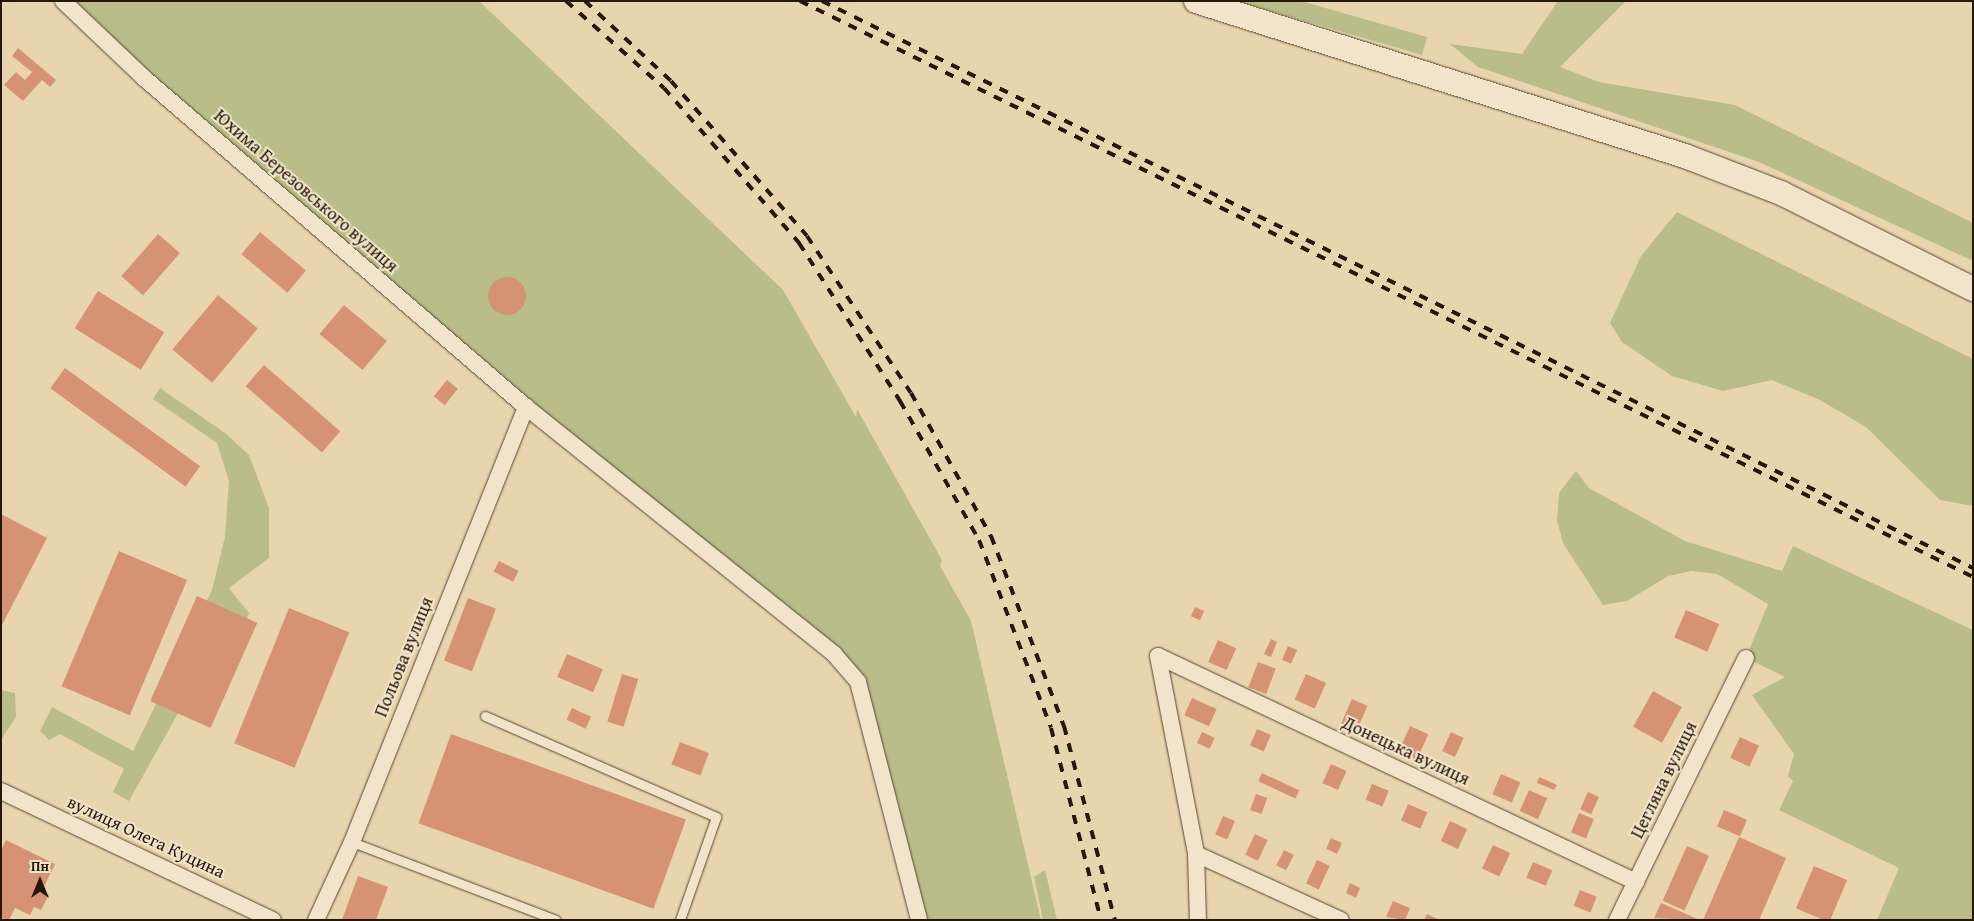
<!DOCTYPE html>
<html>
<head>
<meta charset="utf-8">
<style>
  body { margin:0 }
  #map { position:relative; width:1974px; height:921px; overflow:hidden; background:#e9d5ad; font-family:"Gentium Book Plus",serif }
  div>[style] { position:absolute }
  .green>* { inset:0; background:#b8bd89 }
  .building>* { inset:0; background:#d69275; transform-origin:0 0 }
  .round { border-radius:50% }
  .roads { filter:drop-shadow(0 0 1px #564733) drop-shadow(0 0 1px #564733) }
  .service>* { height:9px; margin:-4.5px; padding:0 4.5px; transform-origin:4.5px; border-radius:4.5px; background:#f1e4ca }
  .minor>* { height:16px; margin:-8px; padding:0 8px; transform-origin:8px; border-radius:8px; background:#f1e4ca }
  .secondary>* { height:24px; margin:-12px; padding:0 12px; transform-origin:12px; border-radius:12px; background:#f1e4ca }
  .rail>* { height:4px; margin-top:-2px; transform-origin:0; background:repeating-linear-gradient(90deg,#25180a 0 9px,transparent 0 18px) }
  span { translate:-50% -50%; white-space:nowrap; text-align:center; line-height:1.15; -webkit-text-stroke:4px #f1e4ca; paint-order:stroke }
  .street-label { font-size:18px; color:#25180a }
  .frame { position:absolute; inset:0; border:2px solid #25180a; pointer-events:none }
  .north { position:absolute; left:15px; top:856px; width:50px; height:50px; -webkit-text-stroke:4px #f1e4ca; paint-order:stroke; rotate:0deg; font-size:14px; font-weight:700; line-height:20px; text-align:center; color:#25180a }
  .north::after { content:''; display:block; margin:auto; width:18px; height:22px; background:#25180a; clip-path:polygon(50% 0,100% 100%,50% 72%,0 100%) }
</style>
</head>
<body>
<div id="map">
  <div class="green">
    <div style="clip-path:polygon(63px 1px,479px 1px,783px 290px,856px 417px,857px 409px,942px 560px,940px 566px,971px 621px,1041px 920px,919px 920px,858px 682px,526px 407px)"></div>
    <div style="clip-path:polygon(1237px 1px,1301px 1px,1427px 37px,1422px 55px)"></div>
    <div style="clip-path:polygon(1558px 1px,1626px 1px,1560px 67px,1599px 82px,1735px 105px,1973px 223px,1973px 261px,1759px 162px,1478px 67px,1450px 44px,1522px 54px)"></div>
    <div style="clip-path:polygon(1677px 212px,1973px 359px,1973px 506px,1940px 500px,1866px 427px,1820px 400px,1772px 380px,1723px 391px,1672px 376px,1622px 342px,1610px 323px,1641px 256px)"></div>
    <div style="clip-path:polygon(160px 388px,225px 433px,249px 455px,269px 508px,269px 558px,229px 588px,249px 613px,225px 672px,181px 708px,129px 801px,113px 792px,124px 769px,60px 734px,49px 740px,40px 731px,52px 707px,133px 751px,212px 590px,225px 537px,229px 481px,217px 443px,153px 399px)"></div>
    <div style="clip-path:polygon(1576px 471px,1589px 488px,1685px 541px,1782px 571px,1793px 546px,1973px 630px,1973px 920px,1877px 920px,1899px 868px,1779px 810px,1793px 781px,1788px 776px,1794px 754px,1752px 695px,1785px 677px,1746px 658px,1768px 604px,1717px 574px,1692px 571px,1668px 576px,1627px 601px,1603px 605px,1563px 543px,1557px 520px,1559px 493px)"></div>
    <div style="clip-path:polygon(1px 690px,15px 693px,16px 717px,1px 740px)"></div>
    <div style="clip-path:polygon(1045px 870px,1057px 920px,1043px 920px,1034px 877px)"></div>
  </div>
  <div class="building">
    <div style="clip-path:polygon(18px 48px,56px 80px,50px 87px,42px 80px,23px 101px,4px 85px,16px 72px,25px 80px,32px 72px,12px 56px)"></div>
    <div style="left:260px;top:232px;width:60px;height:29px;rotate:40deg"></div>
    <div style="left:158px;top:234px;width:29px;height:56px;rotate:41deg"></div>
    <div class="round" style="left:488px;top:277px;width:38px;height:38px"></div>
    <div style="left:98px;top:291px;width:78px;height:44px;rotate:32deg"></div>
    <div style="left:218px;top:295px;width:52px;height:71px;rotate:40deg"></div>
    <div style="left:344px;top:305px;width:56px;height:38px;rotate:40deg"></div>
    <div style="left:264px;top:365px;width:101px;height:28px;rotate:41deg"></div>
    <div style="left:65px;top:368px;width:167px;height:25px;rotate:36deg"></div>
    <div style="left:447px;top:380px;width:14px;height:21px;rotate:39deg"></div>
    <div style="clip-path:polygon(1px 514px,47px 538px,1px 627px)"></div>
    <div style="left:119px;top:551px;width:74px;height:147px;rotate:23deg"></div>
    <div style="left:499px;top:561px;width:22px;height:12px;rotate:27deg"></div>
    <div style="left:197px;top:596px;width:66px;height:115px;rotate:24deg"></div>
    <div style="left:468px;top:598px;width:30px;height:67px;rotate:21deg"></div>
    <div style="left:1195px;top:607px;width:10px;height:10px;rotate:24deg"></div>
    <div style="left:289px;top:608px;width:65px;height:146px;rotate:22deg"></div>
    <div style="left:1686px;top:610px;width:36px;height:30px;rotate:23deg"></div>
    <div style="clip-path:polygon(1271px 639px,1277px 642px,1271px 657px,1264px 654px)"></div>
    <div style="left:1218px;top:640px;width:20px;height:24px;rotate:24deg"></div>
    <div style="left:1288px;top:646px;width:10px;height:15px;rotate:24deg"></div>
    <div style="left:567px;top:654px;width:39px;height:25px;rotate:23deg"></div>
    <div style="left:1258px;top:662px;width:19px;height:27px;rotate:21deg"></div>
    <div style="left:622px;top:674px;width:17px;height:50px;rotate:17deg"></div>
    <div style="left:1306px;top:674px;width:22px;height:28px;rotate:24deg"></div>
    <div style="left:1653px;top:691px;width:33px;height:41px;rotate:29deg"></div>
    <div style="left:1192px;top:698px;width:27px;height:19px;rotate:24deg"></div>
    <div style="left:1352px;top:699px;width:17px;height:27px;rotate:24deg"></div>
    <div style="left:572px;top:708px;width:21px;height:13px;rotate:25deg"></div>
    <div style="left:1410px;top:726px;width:20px;height:29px;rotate:24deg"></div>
    <div style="left:1257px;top:729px;width:15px;height:18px;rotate:23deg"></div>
    <div style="left:1202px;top:732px;width:14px;height:12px;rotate:25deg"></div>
    <div style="left:1451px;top:732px;width:14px;height:21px;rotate:25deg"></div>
    <div style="left:451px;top:734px;width:250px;height:95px;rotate:20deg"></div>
    <div style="left:1740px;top:737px;width:21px;height:23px;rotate:25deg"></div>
    <div style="left:680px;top:742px;width:31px;height:24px;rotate:21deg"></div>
    <div style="left:1331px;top:764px;width:17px;height:21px;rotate:24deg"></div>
    <div style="left:1262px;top:773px;width:41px;height:9px;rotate:25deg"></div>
    <div style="left:1501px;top:774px;width:21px;height:22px;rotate:23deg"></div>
    <div style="clip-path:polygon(1539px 777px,1557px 785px,1554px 790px,1537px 783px)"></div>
    <div style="left:1372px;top:784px;width:18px;height:17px;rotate:22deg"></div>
    <div style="left:1529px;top:790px;width:20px;height:23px;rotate:24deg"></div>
    <div style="left:1588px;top:792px;width:12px;height:19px;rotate:24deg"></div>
    <div style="left:1256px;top:794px;width:12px;height:17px;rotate:20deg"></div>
    <div style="left:1408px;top:804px;width:21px;height:18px;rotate:23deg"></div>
    <div style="left:1724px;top:810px;width:25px;height:18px;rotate:23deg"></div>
    <div style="left:1579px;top:813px;width:16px;height:21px;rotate:22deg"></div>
    <div style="left:1223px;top:816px;width:13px;height:20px;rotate:23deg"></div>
    <div style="left:1450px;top:821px;width:19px;height:22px;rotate:25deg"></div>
    <div style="left:1255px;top:834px;width:14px;height:23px;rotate:25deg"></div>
    <div style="clip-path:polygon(1739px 837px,1786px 858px,1759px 920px,1703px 920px)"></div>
    <div style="left:1331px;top:838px;width:12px;height:12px;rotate:24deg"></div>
    <div style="clip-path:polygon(6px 840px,55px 864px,42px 891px,49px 895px,41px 910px,34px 907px,30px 915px,15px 908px,9px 920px,1px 918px,1px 850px)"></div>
    <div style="left:1493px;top:845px;width:19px;height:26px;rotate:25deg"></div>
    <div style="left:1687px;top:846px;width:24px;height:60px;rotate:24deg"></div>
    <div style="left:1284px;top:850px;width:11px;height:17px;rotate:27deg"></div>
    <div style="left:1317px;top:860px;width:14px;height:26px;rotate:25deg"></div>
    <div style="left:1533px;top:862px;width:21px;height:17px;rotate:23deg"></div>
    <div style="left:1814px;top:866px;width:36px;height:46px;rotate:23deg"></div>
    <div style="clip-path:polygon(358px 876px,388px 887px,376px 920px,342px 920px)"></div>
    <div style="clip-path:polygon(1350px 883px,1360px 888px,1356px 898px,1346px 893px)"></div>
    <div style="left:1580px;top:890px;width:18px;height:17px;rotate:22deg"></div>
    <div style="clip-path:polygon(1393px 901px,1410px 908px,1405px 920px,1386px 917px)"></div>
    <div style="clip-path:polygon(1661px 903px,1700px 920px,1654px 918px)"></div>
    <div style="clip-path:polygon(1427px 914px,1440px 920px,1424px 920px)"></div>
  </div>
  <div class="roads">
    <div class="service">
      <div style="left:485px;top:716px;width:252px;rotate:23.6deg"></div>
      <div style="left:716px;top:817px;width:109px;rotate:109.3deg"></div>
      <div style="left:352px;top:842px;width:218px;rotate:20.9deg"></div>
    </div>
    <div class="minor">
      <div style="left:63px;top:1px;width:112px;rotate:43.5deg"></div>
      <div style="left:144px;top:78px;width:504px;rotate:40.74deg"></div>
      <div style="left:526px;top:407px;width:395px;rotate:38.7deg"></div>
      <div style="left:834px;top:654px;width:37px;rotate:49deg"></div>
      <div style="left:858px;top:682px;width:246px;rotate:75.6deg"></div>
      <div style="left:1158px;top:656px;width:529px;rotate:25.3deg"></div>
      <div style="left:1158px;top:656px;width:202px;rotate:79.1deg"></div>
      <div style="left:1196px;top:854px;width:66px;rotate:88.3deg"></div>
      <div style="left:1px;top:791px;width:301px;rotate:25.4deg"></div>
      <div style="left:1196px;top:854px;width:159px;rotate:24.5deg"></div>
      <div style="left:316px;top:920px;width:86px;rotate:-65.2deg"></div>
      <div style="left:352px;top:842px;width:469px;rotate:-68.2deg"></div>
      <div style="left:1617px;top:920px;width:292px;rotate:-63.8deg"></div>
    </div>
    <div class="secondary">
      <div style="left:1196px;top:1px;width:513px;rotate:17.59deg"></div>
      <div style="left:1685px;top:156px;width:103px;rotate:21.1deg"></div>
      <div style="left:1781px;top:193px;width:215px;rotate:26.6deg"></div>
    </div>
  </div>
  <div class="rail">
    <div style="left:566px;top:1px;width:131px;rotate:41.6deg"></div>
    <div style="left:664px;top:88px;width:206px;rotate:48.9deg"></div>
    <div style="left:799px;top:243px;width:188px;rotate:57.4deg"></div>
    <div style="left:900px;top:401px;width:160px;rotate:60.4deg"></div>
    <div style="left:979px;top:540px;width:201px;rotate:69deg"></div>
    <div style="left:1051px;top:728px;width:198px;rotate:75.4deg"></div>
    <div style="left:585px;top:1px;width:117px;rotate:42.9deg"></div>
    <div style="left:671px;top:81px;width:206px;rotate:48.7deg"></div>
    <div style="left:807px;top:236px;width:188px;rotate:56.5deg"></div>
    <div style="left:911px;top:393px;width:164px;rotate:60.8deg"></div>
    <div style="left:991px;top:536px;width:204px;rotate:69deg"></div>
    <div style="left:1064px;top:726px;width:201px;rotate:75.3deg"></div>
    <div style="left:800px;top:1px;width:1307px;rotate:26.15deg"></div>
    <div style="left:822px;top:1px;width:1283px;rotate:26.23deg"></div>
  </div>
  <div class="street-label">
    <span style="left:306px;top:191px;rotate:41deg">Юхима Березовського вулиця</span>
    <span style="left:404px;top:657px;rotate:-68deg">Польова вулиця</span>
    <span style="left:1406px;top:751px;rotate:25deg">Донецька вулиця</span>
    <span style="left:1664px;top:780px;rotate:-64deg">Цегляна вулиця</span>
    <span style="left:146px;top:837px;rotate:25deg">вулиця Олега Куцина</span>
  </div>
  <div class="frame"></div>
  <div class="north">Пн</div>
</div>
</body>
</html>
